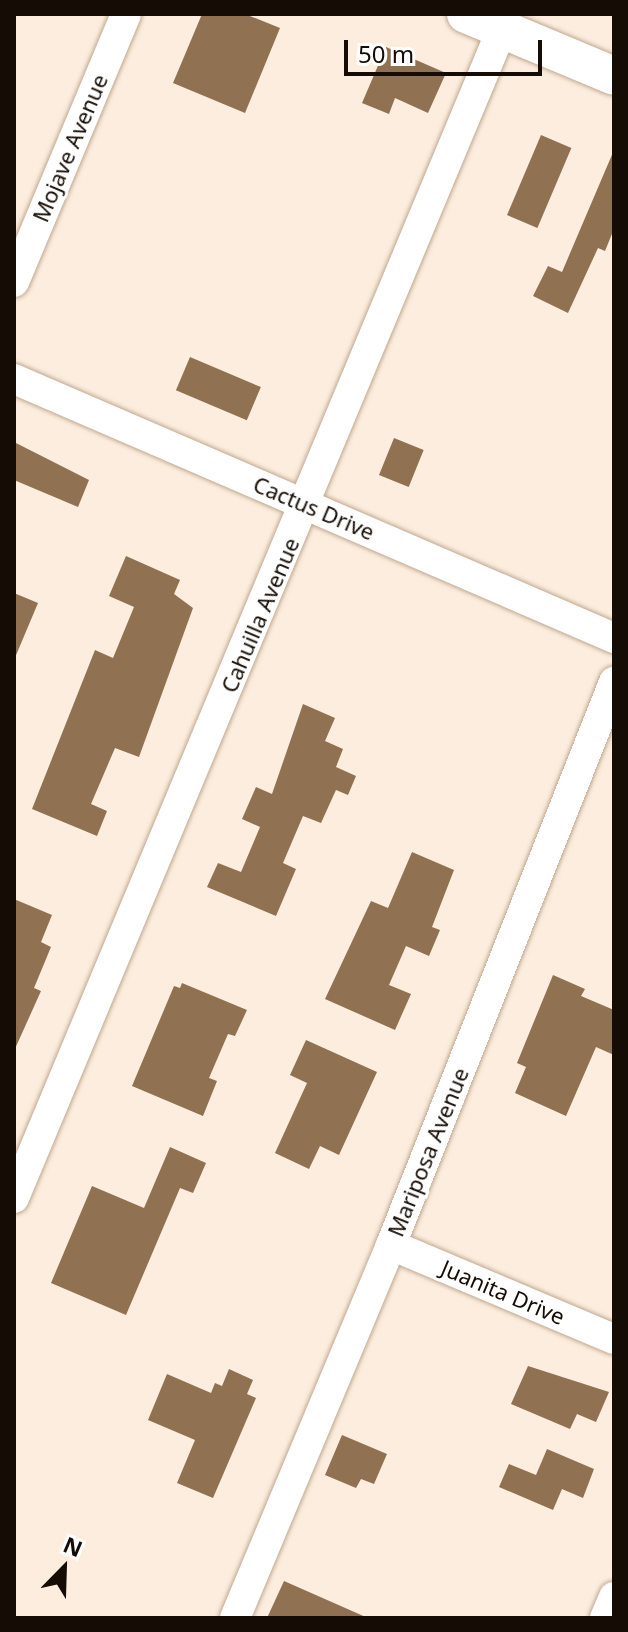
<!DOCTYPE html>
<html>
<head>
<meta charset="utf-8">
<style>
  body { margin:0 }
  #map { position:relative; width:628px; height:1632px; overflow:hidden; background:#fcedde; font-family:"Noto Sans",sans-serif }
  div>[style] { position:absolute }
  .building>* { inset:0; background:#907151; transform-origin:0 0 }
  .roads { filter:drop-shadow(0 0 2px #bfa890) drop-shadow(0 0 2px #bfa890) }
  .minor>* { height:30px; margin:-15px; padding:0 15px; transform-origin:15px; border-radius:15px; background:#fff }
  .major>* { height:38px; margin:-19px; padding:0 19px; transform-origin:19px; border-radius:19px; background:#fff }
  span { translate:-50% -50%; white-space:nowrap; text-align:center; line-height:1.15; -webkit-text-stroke:6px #fff; paint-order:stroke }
  .street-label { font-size:22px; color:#150d05 }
  .frame { position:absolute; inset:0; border:16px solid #150d05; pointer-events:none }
  .north { position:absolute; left:24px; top:1528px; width:80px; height:80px; -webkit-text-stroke:6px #fff; paint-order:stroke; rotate:23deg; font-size:22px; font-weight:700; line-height:32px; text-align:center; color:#150d05 }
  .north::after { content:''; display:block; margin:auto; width:28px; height:36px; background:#150d05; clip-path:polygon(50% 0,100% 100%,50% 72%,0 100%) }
  .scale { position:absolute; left:344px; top:40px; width:198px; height:36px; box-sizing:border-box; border:4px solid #150d05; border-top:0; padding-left:10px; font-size:24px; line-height:28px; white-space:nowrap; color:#150d05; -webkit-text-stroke:6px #fff; paint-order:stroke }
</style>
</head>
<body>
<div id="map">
  <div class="building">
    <div style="clip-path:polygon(202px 14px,245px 14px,280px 28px,245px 113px,173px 83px)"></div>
    <div style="clip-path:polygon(386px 47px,446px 73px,428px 113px,395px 98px,389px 114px,362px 103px)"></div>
    <div style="left:541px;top:135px;width:33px;height:87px;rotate:23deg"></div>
    <div style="clip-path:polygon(614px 150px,614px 229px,605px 251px,598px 248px,568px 313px,533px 296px,548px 266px,562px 272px)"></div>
    <div style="left:190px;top:357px;width:77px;height:36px;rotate:23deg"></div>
    <div style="left:394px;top:438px;width:32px;height:40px;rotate:22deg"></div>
    <div style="clip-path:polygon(14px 442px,89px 480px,78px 507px,14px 480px)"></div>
    <div style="clip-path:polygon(126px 556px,180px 580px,174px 594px,193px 608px,139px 757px,115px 748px,91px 804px,107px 811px,97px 836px,32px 809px,95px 650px,113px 658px,134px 607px,109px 596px)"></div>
    <div style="clip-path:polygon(14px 593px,38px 603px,14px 660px)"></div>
    <div style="clip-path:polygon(303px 704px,335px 718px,325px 741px,343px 749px,336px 767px,356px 776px,348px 795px,336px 790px,321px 823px,303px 816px,283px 863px,296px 869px,276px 916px,207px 887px,218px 863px,241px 872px,260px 827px,242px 819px,256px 787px,272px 794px)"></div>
    <div style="clip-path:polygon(412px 852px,454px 870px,432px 927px,440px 930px,429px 956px,406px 946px,389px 985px,411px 994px,395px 1030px,325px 999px,371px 901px,388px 908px)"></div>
    <div style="clip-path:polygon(14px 899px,52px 915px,41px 942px,51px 947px,34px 988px,41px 991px,14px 1051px)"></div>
    <div style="clip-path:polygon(553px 975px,585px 989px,581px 996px,614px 1010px,614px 1055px,596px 1047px,566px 1116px,515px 1093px,526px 1067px,517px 1063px)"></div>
    <div style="clip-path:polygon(182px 983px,247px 1010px,235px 1036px,228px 1034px,209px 1078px,217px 1081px,203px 1116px,132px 1086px,174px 986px,180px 988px)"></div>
    <div style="clip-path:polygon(306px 1040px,377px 1072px,339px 1155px,320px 1146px,309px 1169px,275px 1153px,307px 1083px,290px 1075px)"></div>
    <div style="clip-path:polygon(170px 1147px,206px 1163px,193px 1193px,180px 1188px,126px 1315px,51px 1283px,92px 1186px,144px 1208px)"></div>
    <div style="clip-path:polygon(528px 1366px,609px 1392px,596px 1422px,577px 1414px,570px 1429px,511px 1404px)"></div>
    <div style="clip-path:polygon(229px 1369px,253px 1380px,247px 1394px,256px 1398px,213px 1498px,177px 1483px,195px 1440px,148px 1420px,167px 1374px,211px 1393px,215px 1383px,222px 1386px)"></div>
    <div style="clip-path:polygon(342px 1435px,387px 1454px,374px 1484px,361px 1479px,356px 1488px,325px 1475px)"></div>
    <div style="clip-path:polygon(547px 1449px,594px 1469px,583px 1498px,562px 1489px,553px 1510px,499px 1487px,509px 1464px,536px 1475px)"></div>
    <div style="clip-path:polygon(284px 1581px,368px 1618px,267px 1618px)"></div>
  </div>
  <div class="roads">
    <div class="minor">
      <div style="left:14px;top:282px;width:290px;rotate:-67.3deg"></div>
      <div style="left:14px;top:379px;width:654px;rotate:23.35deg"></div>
      <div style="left:14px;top:1198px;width:1267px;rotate:-67.34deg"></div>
      <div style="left:391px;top:1245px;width:242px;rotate:22.9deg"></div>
      <div style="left:235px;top:1618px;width:404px;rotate:-67.3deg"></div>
      <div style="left:391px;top:1245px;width:606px;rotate:-68.39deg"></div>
      <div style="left:605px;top:1618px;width:23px;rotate:-67deg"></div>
    </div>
    <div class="major">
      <div style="left:466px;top:14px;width:160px;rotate:22.7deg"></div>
    </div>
  </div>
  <div class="street-label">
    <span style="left:70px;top:148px;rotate:-67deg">Mojave Avenue</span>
    <span style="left:314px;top:508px;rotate:23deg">Cactus Drive</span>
    <span style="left:260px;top:615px;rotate:-67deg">Cahuilla Avenue</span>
    <span style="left:428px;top:1152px;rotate:-68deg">Mariposa Avenue</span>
    <span style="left:503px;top:1292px;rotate:23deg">Juanita Drive</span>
  </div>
  <div class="frame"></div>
  <div class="north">N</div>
  <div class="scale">50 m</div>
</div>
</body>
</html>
